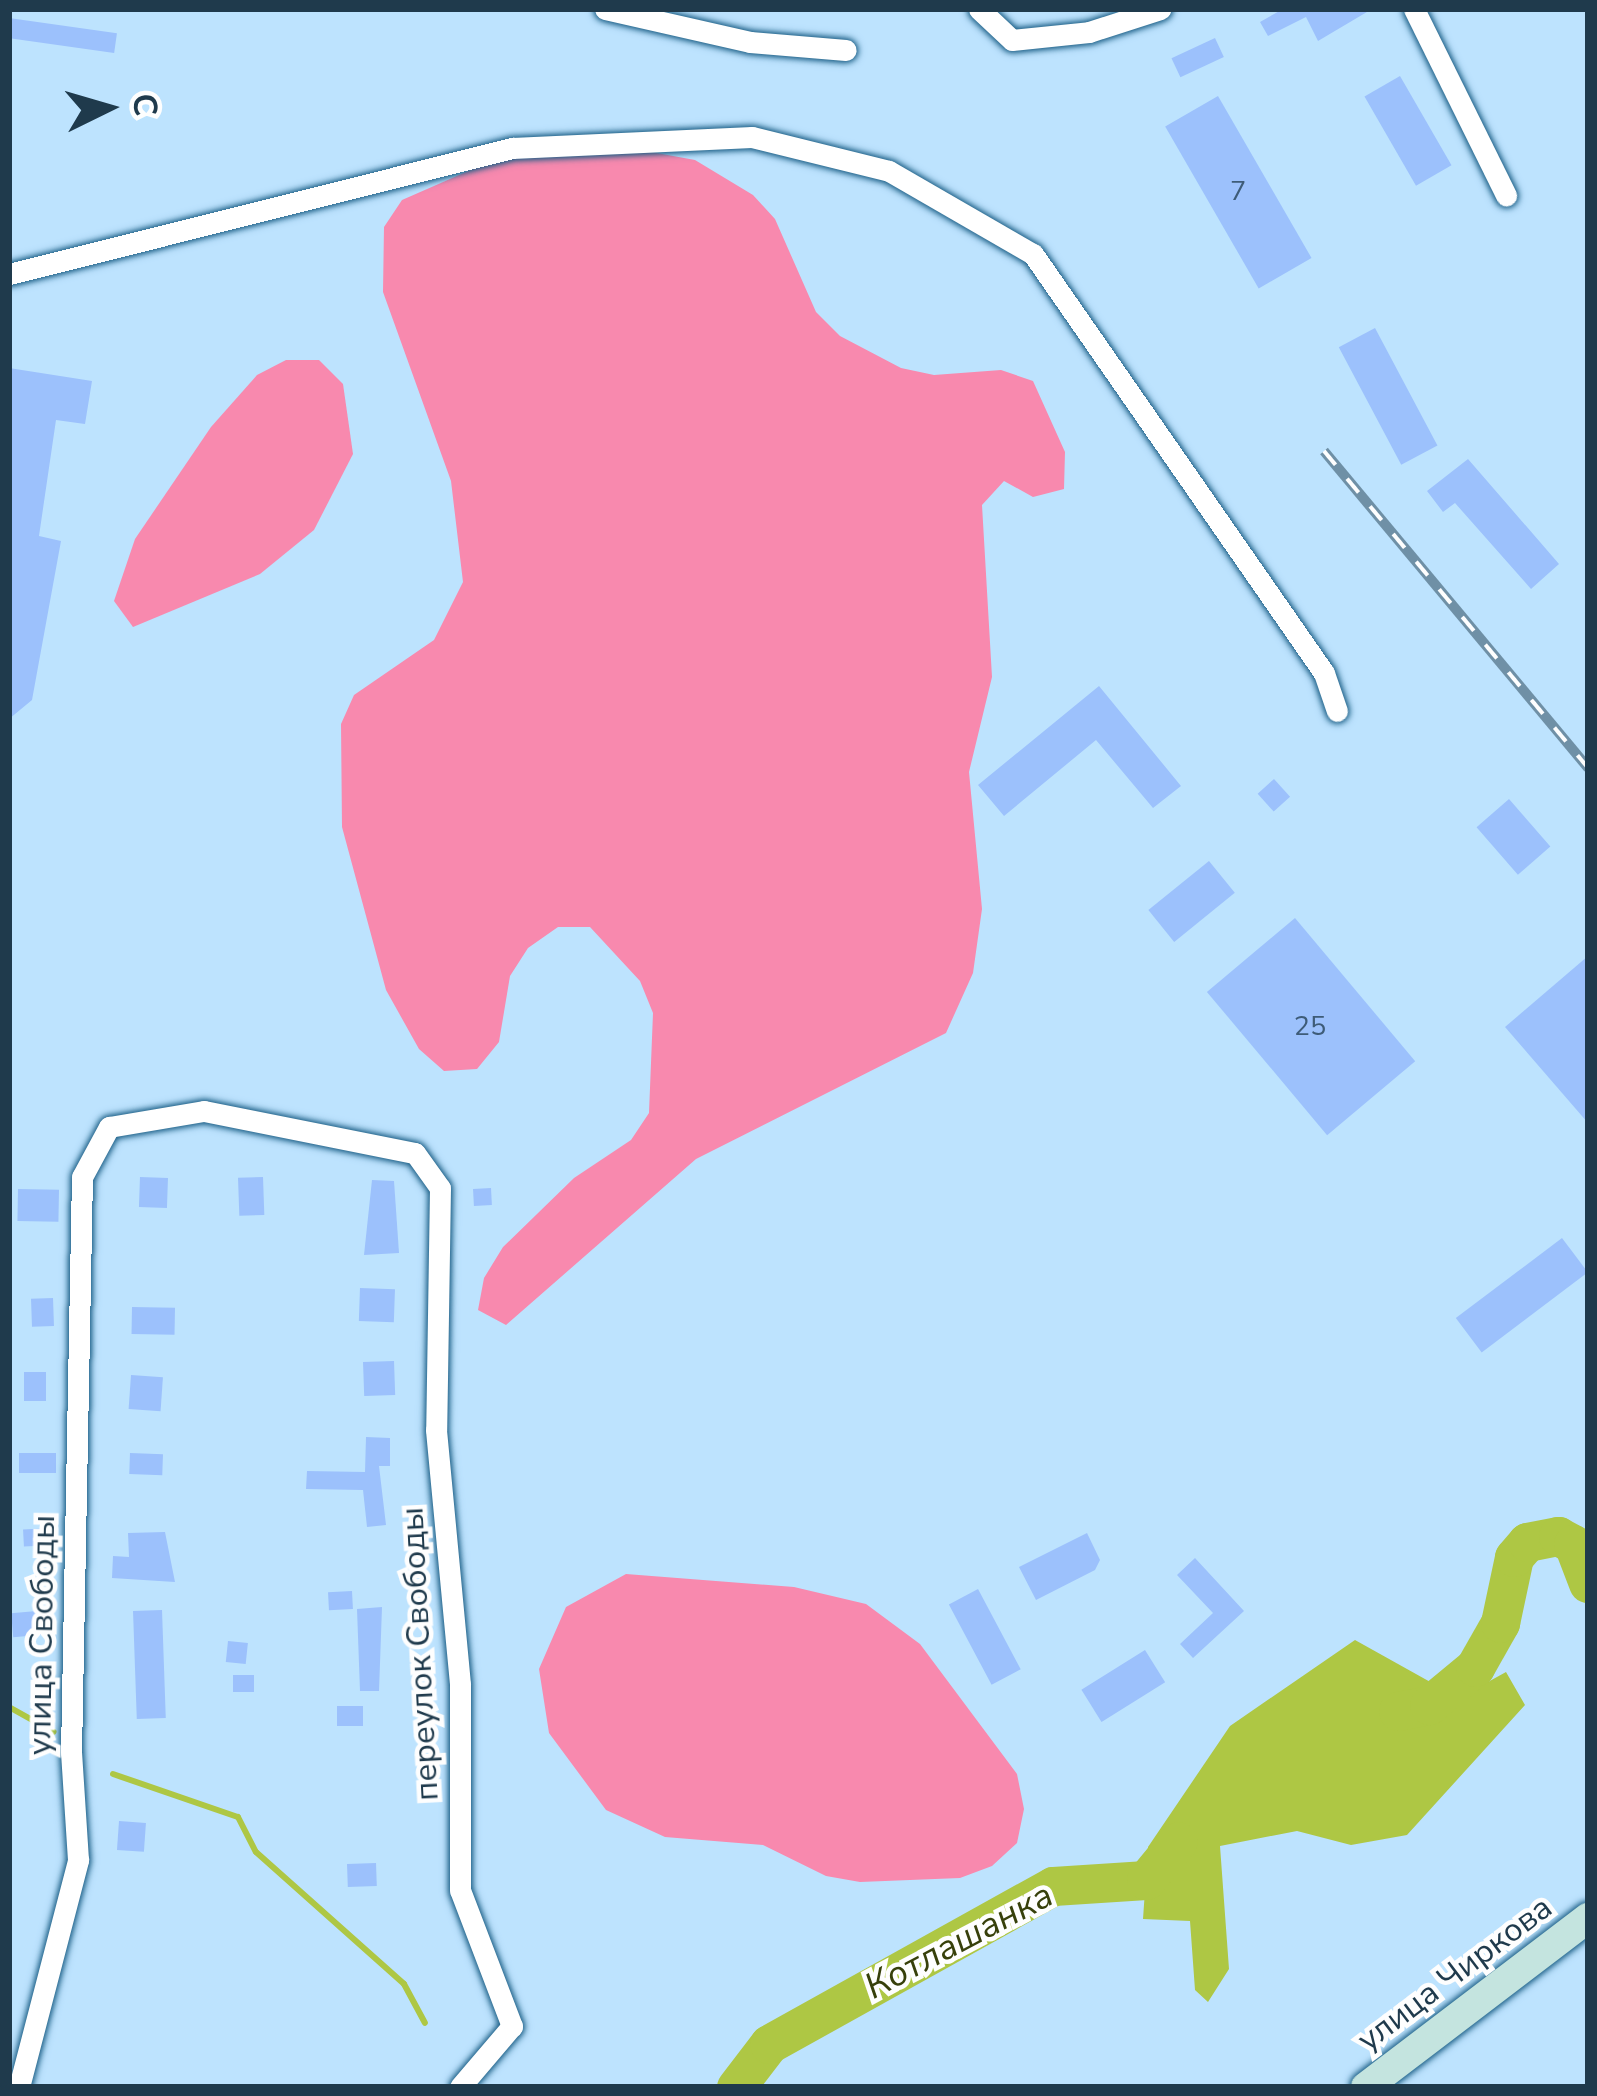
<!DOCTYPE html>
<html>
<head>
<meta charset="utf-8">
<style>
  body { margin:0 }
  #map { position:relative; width:1597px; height:2096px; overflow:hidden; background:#bde3fe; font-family:"Nunito Sans",sans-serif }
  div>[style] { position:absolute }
  .green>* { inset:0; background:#f889ae }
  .water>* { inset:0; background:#aec744 }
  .stream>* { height:6px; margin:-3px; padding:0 3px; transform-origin:3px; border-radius:3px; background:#aec744 }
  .river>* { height:39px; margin:-19.5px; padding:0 19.5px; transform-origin:19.5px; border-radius:19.5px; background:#aec744 }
  .building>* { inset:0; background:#9cc1fc; transform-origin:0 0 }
  .roads { filter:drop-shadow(0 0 3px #1a5e86) drop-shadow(0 0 3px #1a5e86) }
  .minor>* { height:21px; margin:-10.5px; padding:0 10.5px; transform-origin:10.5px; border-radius:10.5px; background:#fff }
  .secondary>* { height:30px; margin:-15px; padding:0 15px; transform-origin:15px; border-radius:15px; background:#c4e4df }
  .rail>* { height:10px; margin-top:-5px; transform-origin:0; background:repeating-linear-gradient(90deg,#fefefe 0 18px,#6f90a6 0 36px); box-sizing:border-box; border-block:3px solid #6f90a6 }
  span { translate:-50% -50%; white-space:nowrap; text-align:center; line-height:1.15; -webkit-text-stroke:9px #fefefe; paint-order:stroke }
  .number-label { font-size:27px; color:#3e5c78 }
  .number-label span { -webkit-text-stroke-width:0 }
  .street-label { font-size:33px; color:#1f3a4c }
  .water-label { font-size:36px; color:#37400b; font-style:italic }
  .frame { position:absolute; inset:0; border:12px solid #1f3a4c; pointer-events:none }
  .north { position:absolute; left:48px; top:48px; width:120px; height:120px; -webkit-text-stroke:9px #fefefe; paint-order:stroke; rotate:85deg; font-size:33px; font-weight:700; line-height:48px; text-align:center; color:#1f3a4c }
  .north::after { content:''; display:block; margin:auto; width:42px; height:54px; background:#1f3a4c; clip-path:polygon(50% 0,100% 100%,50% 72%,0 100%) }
</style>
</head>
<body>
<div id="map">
  <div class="green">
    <div style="clip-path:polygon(624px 147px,695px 160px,753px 195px,775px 219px,816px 312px,840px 336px,901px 368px,934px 375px,1001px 370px,1033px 381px,1065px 452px,1064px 489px,1033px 497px,1004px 481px,982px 505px,992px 677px,969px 772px,982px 909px,973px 973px,946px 1033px,696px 1159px,506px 1325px,478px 1310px,484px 1278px,503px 1247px,574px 1178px,631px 1140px,649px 1113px,653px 1013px,640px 981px,590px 927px,558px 927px,528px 948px,510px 976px,499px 1042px,477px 1069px,444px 1071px,419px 1049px,386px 990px,342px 827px,341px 724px,354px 695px,434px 640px,463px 582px,451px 481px,383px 292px,384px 227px,402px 200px,491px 161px)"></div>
    <div style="clip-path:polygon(286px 360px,319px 360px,343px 384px,353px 454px,314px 530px,260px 574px,133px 627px,114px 601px,135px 539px,211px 427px,257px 375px)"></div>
    <div style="clip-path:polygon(626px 1574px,794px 1587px,866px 1604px,920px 1644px,1017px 1774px,1024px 1809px,1017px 1843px,992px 1866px,960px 1878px,860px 1882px,826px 1876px,763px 1845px,665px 1837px,606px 1810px,549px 1733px,539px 1669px,566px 1607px)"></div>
  </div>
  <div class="water">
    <div style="clip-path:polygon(1355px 1640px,1459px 1698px,1506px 1672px,1525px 1705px,1407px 1835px,1351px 1845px,1297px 1831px,1220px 1846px,1229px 1969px,1208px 2002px,1195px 1990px,1190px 1921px,1143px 1919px,1148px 1847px,1230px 1726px)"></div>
  </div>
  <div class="stream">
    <div style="left:9px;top:1707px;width:51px;rotate:29.1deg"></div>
    <div style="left:113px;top:1774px;width:132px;rotate:19deg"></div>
    <div style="left:238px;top:1817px;width:39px;rotate:63deg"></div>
    <div style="left:256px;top:1852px;width:198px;rotate:41.7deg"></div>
    <div style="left:404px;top:1984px;width:44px;rotate:61.7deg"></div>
  </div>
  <div class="river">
    <div style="left:1398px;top:1711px;width:32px;rotate:-11deg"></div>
    <div style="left:1429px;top:1705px;width:60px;rotate:-39.6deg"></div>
    <div style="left:1475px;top:1667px;width:51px;rotate:-60.4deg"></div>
    <div style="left:1500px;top:1623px;width:67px;rotate:-78deg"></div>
    <div style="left:1514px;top:1557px;width:20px;rotate:-49deg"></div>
    <div style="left:1527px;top:1542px;width:32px;rotate:-11deg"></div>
    <div style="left:1558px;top:1536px;width:17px;rotate:28deg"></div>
    <div style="left:1573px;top:1544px;width:42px;rotate:69deg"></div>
    <div style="left:736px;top:2087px;width:54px;rotate:-52.5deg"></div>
    <div style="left:769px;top:2044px;width:325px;rotate:-29.1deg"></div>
    <div style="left:1053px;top:1886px;width:93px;rotate:-3.7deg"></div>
    <div style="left:1146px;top:1880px;width:50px;rotate:-50.6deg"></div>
  </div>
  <div class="building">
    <div style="clip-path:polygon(1283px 9px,1372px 9px,1318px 41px,1306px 17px,1268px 36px,1260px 22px)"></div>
    <div style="left:9px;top:18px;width:109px;height:20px;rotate:8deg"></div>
    <div style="left:1215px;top:38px;width:21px;height:48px;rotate:65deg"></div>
    <div style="left:1400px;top:76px;width:103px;height:41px;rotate:60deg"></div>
    <div style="left:1218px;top:96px;width:187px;height:61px;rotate:60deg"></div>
    <div style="left:1375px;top:328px;width:133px;height:41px;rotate:62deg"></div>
    <div style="clip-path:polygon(9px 368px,92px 381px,85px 424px,56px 420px,39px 536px,61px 541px,32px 700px,9px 719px)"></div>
    <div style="clip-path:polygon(1468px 459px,1559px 564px,1531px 589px,1455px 503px,1443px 512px,1427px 491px)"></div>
    <div style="clip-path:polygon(1099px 686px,1181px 786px,1153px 808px,1096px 740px,1004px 816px,978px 785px)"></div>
    <div style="left:1274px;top:779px;width:24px;height:22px;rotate:48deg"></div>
    <div style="left:1509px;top:799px;width:63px;height:43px;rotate:49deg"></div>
    <div style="left:1209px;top:861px;width:41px;height:78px;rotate:51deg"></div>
    <div style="left:1295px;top:918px;width:187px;height:115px;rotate:50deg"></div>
    <div style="clip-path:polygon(1588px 956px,1588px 1123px,1505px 1027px)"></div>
    <div style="left:140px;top:1177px;width:28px;height:30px;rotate:2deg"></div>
    <div style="left:263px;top:1177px;width:38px;height:25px;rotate:88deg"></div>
    <div style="clip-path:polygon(372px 1180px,394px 1181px,399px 1253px,364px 1255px)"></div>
    <div style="left:491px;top:1188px;width:17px;height:18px;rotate:87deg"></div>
    <div style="left:18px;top:1189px;width:41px;height:32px;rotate:1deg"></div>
    <div style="left:1562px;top:1238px;width:43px;height:133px;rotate:53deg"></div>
    <div style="left:360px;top:1288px;width:35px;height:33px;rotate:2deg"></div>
    <div style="left:53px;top:1298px;width:28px;height:22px;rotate:88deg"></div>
    <div style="left:132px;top:1307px;width:43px;height:27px;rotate:1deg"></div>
    <div style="left:394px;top:1361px;width:34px;height:31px;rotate:88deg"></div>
    <div style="left:24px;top:1372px;width:22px;height:29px"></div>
    <div style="left:131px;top:1375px;width:32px;height:34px;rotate:4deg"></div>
    <div style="clip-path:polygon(366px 1437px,390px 1438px,390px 1466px,379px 1466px,386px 1525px,367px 1527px,363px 1490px,306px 1489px,307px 1471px,365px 1472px)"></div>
    <div style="left:19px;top:1453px;width:37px;height:20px"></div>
    <div style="left:130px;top:1453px;width:33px;height:21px;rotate:2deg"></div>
    <div style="left:53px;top:1528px;width:17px;height:30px;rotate:87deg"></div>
    <div style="clip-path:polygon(165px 1532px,175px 1582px,112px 1578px,113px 1556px,129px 1557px,128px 1533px)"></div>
    <div style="clip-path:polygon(1087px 1533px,1100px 1560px,1095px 1570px,1036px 1600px,1019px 1567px)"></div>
    <div style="clip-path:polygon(1195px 1558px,1244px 1611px,1193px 1658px,1180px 1644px,1213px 1613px,1177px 1575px)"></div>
    <div style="left:978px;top:1589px;width:91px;height:33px;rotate:62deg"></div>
    <div style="left:352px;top:1591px;width:18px;height:24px;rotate:87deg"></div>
    <div style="clip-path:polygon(382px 1607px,379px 1691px,360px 1691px,357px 1609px)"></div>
    <div style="left:48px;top:1610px;width:24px;height:37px;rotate:85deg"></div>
    <div style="left:162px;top:1610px;width:108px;height:29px;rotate:88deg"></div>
    <div style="left:228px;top:1641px;width:20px;height:21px;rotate:6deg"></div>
    <div style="left:1145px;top:1650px;width:38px;height:75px;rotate:58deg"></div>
    <div style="left:233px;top:1675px;width:21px;height:17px"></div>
    <div style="left:337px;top:1706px;width:26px;height:20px"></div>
    <div style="left:119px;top:1821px;width:27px;height:29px;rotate:4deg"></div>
    <div style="left:376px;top:1863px;width:23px;height:29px;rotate:88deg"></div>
  </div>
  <div class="roads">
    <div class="minor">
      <div style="left:605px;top:9px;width:149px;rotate:12.8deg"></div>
      <div style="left:750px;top:42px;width:96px;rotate:4.8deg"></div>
      <div style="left:979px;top:9px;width:45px;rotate:43.2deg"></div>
      <div style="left:1012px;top:40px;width:77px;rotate:-5.9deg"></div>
      <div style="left:1089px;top:32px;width:75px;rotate:-17.9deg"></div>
      <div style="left:1414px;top:9px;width:208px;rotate:63.7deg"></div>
      <div style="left:9px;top:274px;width:519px;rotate:-14.06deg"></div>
      <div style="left:512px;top:148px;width:240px;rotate:-2.6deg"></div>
      <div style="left:752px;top:137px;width:141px;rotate:13.9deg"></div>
      <div style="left:889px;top:171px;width:166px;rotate:30deg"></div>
      <div style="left:1033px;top:254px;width:510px;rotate:55.22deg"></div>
      <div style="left:1324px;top:673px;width:40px;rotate:71.1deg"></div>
      <div style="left:19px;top:2087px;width:235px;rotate:-75.4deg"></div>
      <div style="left:78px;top:1860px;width:107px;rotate:-93.7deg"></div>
      <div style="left:71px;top:1753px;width:576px;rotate:-88.91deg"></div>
      <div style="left:82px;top:1177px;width:57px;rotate:-61.6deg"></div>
      <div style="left:109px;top:1127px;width:96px;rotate:-9.6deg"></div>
      <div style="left:204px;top:1111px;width:215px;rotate:11.3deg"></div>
      <div style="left:415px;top:1153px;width:43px;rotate:54.5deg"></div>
      <div style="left:440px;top:1188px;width:242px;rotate:90.9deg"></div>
      <div style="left:436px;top:1430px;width:255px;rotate:84.6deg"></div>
      <div style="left:460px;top:1684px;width:206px;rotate:90deg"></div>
      <div style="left:460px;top:1890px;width:146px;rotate:69.1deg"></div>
      <div style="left:512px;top:2026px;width:80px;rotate:130.4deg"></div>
    </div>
    <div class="secondary">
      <div style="left:1366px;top:2087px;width:279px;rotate:-37.3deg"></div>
    </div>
  </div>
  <div class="rail">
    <div style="left:1324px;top:451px;width:413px;rotate:50.2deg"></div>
  </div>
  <div class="number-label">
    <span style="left:1238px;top:192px">7</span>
    <span style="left:1310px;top:1027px">25</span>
  </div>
  <div class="street-label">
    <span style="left:42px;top:1635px;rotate:-89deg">улица Свободы</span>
    <span style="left:420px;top:1654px;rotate:-93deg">переулок Свободы</span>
    <span style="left:1455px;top:1974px;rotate:-37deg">улица Чиркова</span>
  </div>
  <div class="water-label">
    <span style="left:959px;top:1941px;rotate:-28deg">Котлашанка</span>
  </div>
  <div class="frame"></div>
  <div class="north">С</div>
</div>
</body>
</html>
